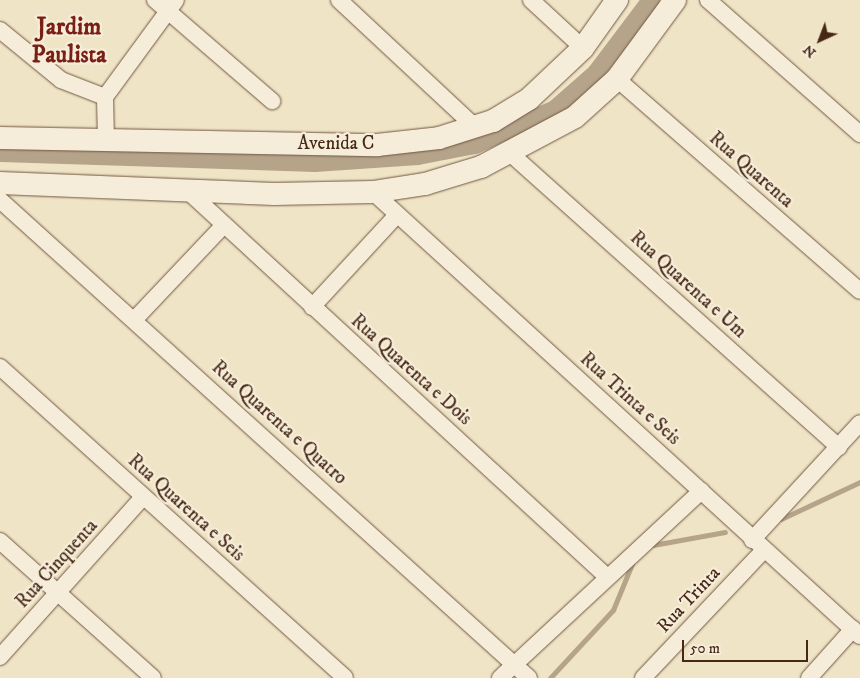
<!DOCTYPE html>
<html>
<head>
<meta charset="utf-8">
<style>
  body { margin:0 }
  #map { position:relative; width:860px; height:678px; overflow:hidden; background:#f0e4c6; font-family:"IM FELL DW Pica",serif }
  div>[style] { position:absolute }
  .stream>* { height:5px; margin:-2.5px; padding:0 2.5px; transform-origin:2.5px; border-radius:2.5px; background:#b6a48a }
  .canal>* { height:18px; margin:-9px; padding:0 9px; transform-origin:9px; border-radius:9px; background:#b6a48a }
  .roads { filter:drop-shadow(0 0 1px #705741) drop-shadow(0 0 1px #705741) }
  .minor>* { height:16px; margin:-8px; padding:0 8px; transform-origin:8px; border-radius:8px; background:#f5edda }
  .secondary>* { height:22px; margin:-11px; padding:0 11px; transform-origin:11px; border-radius:11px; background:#f5edda }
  span { translate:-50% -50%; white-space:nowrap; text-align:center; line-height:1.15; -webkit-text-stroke:4.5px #f5edda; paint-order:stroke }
  .street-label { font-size:19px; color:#462815 }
  .district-label { font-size:24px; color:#7a1f14; font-weight:700 }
  .north { position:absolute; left:795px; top:15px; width:50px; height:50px; -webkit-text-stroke:4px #f5edda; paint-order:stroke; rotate:223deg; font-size:14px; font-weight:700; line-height:20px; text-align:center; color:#462815 }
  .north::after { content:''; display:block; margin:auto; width:18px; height:22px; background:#462815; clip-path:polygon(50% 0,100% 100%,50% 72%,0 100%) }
  .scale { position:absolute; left:682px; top:640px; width:126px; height:22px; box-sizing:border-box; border:2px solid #462815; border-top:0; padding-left:6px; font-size:15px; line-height:18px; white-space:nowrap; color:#462815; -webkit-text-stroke:4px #f5edda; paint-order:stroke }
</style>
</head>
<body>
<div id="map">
  <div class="stream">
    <div style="left:781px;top:519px;width:87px;rotate:-25.1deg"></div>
    <div style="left:653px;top:545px;width:73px;rotate:-10.2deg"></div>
    <div style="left:550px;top:678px;width:93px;rotate:-47.2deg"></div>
    <div style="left:613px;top:610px;width:50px;rotate:-67.6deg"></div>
  </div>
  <div class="canal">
    <div style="left:0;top:153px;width:315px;rotate:1.8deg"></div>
    <div style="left:315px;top:163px;width:103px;rotate:-3.9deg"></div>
    <div style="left:418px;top:156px;width:58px;rotate:-10.9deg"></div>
    <div style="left:475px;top:145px;width:88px;rotate:-24.2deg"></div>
    <div style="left:555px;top:109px;width:55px;rotate:-41.3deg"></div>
    <div style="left:596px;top:73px;width:91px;rotate:-53deg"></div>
  </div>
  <div class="roads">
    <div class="minor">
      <div style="left:155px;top:0;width:155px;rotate:40.8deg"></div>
      <div style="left:339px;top:0;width:186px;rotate:43deg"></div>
      <div style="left:531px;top:0;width:71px;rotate:42.7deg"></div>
      <div style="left:708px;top:0;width:203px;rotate:41.4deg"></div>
      <div style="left:0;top:30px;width:79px;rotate:39.3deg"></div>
      <div style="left:61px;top:80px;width:47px;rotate:21.1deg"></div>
      <div style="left:617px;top:79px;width:322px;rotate:41.1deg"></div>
      <div style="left:106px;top:139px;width:42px;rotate:-91.4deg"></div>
      <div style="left:105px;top:97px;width:120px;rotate:-53.8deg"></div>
      <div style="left:511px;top:154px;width:440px;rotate:41.8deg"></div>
      <div style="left:373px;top:192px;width:659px;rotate:42.36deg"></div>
      <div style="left:190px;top:193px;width:565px;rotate:42.63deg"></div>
      <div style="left:0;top:200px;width:713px;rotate:42.1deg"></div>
      <div style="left:312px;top:307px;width:124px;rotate:-47.3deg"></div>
      <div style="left:135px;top:319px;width:127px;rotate:-46.6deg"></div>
      <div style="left:0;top:367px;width:464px;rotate:42deg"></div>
      <div style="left:752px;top:540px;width:159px;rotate:-47.3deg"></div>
      <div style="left:0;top:541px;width:205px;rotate:41.8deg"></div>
      <div style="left:0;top:657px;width:215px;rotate:-48.2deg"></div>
      <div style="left:500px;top:678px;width:275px;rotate:-42.9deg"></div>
      <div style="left:643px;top:678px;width:176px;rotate:-46.6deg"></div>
      <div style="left:809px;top:678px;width:66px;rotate:-48.1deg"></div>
    </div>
    <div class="secondary">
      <div style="left:0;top:138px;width:377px;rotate:1.1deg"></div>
      <div style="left:377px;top:145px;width:62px;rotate:-6.4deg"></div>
      <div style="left:439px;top:138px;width:57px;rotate:-17.5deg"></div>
      <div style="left:493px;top:121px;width:42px;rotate:-31.4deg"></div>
      <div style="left:529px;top:99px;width:74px;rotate:-43.4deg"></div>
      <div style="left:583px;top:48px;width:59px;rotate:-54.7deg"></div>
      <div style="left:0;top:183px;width:274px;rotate:2.3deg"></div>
      <div style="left:274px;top:194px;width:99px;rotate:-1.2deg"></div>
      <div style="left:373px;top:192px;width:53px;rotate:-8.7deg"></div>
      <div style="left:425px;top:184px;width:59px;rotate:-16.9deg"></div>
      <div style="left:481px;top:167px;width:106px;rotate:-28deg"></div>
      <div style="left:575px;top:117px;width:57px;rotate:-42.1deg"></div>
      <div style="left:617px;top:79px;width:98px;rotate:-53.7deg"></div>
    </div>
  </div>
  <div class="street-label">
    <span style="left:336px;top:144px">Avenida C</span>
    <span style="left:751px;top:170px;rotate:41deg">Rua Quarenta</span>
    <span style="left:688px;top:285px;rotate:42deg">Rua Quarenta e Um</span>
    <span style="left:411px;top:370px;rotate:42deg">Rua Quarenta e Dois</span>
    <span style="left:630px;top:399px;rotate:42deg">Rua Trinta e Seis</span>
    <span style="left:279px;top:423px;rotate:42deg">Rua Quarenta e Quatro</span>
    <span style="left:186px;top:508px;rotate:42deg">Rua Quarenta e Seis</span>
    <span style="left:57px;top:564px;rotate:-48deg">Rua Cinquenta</span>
    <span style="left:689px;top:600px;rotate:-47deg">Rua Trinta</span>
  </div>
  <div class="district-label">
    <span style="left:69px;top:42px">Jardim<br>Paulista</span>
  </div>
  <div class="north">N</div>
  <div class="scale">50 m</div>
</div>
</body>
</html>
